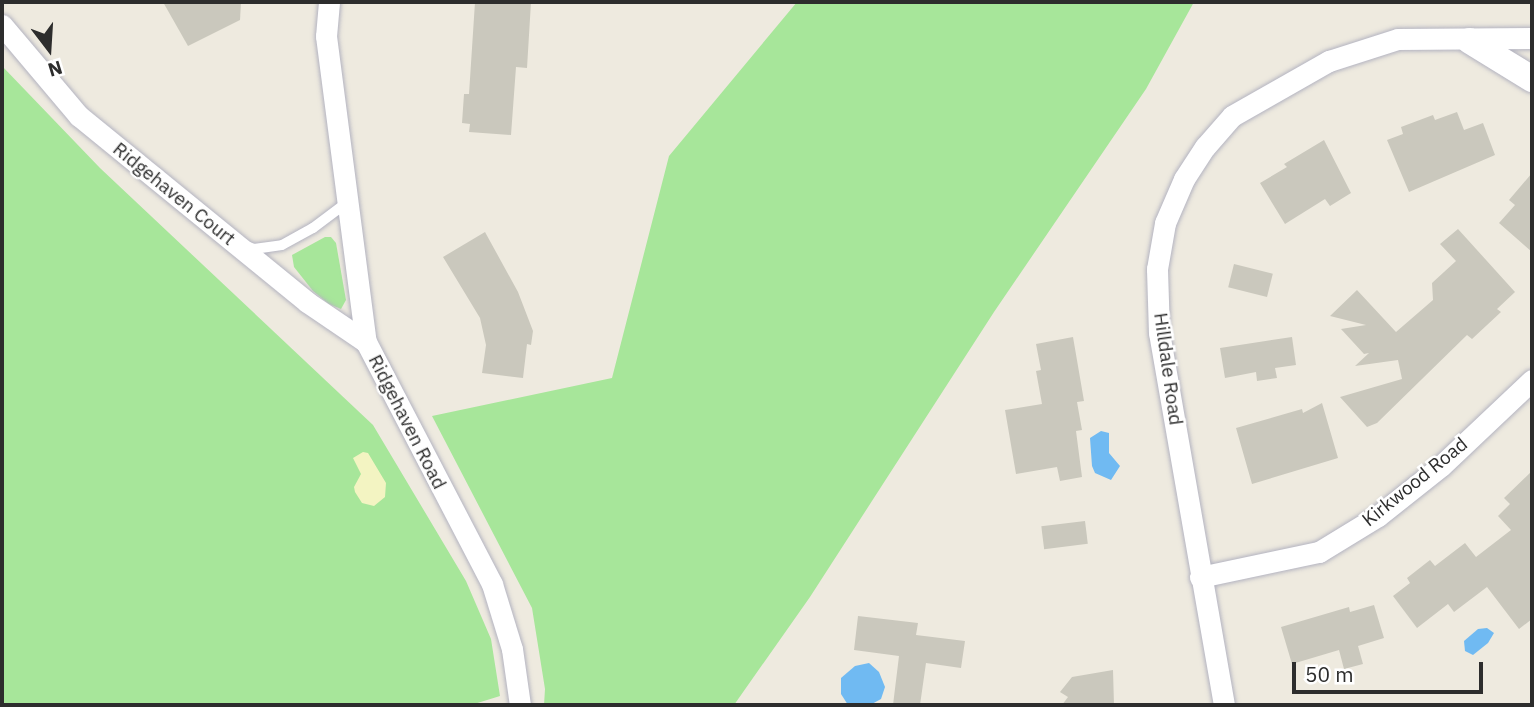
<!DOCTYPE html>
<html>
<head>
<meta charset="utf-8">
<style>
  body { margin:0 }
  #map { position:relative; width:1534px; height:707px; overflow:hidden; background:#eeeadf; font-family:"IBM Plex Sans",sans-serif }
  div>[style] { position:absolute }
  .green>* { inset:0; background:#a7e69a }
  .sand>* { inset:0; background:#f3f4c2 }
  .water>* { inset:0; background:#70baf2 }
  .building>* { inset:0; background:#cac8bd; transform-origin:0 0 }
  .roads { filter:drop-shadow(0 0 2px #b3b3c0) drop-shadow(0 0 2px #b3b3c0) }
  .service>* { height:10px; margin:-5px; padding:0 5px; transform-origin:5px; border-radius:5px; background:#fff }
  .minor>* { height:21px; margin:-10.5px; padding:0 10.5px; transform-origin:10.5px; border-radius:10.5px; background:#fff }
  .tertiary>* { height:26px; margin:-13px; padding:0 13px; transform-origin:13px; border-radius:13px; background:#fff }
  span { translate:-50% -50%; white-space:nowrap; text-align:center; line-height:1.15; -webkit-text-stroke:5px #fff; paint-order:stroke }
  .street-label { font-size:19px; color:#2d2d2d }
  .frame { position:absolute; inset:0; border:4px solid #2d2d2d; pointer-events:none }
  .north { position:absolute; left:14px; top:14px; width:70px; height:70px; -webkit-text-stroke:5px #fff; paint-order:stroke; rotate:163deg; font-size:19px; font-weight:700; line-height:28px; text-align:center; color:#2d2d2d }
  .north::after { content:''; display:block; margin:auto; width:24px; height:32px; background:#2d2d2d; clip-path:polygon(50% 0,100% 100%,50% 72%,0 100%) }
  .scale { position:absolute; left:1292px; top:662px; width:191px; height:32px; box-sizing:border-box; border:4px solid #2d2d2d; border-top:0; padding-left:9px; font-size:21px; line-height:24px; white-space:nowrap; color:#2d2d2d; -webkit-text-stroke:5px #fff; paint-order:stroke }
</style>
</head>
<body>
<div id="map">
  <div class="green">
    <div style="clip-path:polygon(797px 2px,1194px 2px,1146px 89px,994px 312px,810px 597px,734px 705px,544px 705px,545px 689px,532px 608px,432px 416px,612px 378px,669px 156px)"></div>
    <div style="clip-path:polygon(2px 66px,100px 168px,373px 425px,466px 581px,491px 639px,500px 696px,471px 705px,2px 705px)"></div>
    <div style="clip-path:polygon(325px 237px,331px 237px,336px 243px,346px 300px,341px 309px,329px 304px,313px 291px,294px 267px,292px 255px)"></div>
  </div>
  <div class="sand">
    <div style="clip-path:polygon(363px 452px,368px 453px,386px 483px,385px 497px,374px 506px,362px 503px,355px 492px,354px 487px,361px 474px,353px 458px)"></div>
  </div>
  <div class="water">
    <div style="clip-path:polygon(1101px 431px,1109px 433px,1109px 453px,1120px 466px,1111px 480px,1095px 473px,1092px 466px,1090px 438px)"></div>
    <div style="clip-path:polygon(1487px 628px,1494px 633px,1488px 643px,1473px 655px,1465px 651px,1464px 641px,1478px 629px)"></div>
    <div style="clip-path:polygon(869px 663px,879px 672px,885px 687px,881px 699px,870px 705px,848px 705px,841px 694px,841px 678px,855px 666px)"></div>
  </div>
  <div class="building">
    <div style="clip-path:polygon(163px 2px,241px 2px,240px 20px,188px 46px)"></div>
    <div style="clip-path:polygon(475px 2px,531px 2px,527px 68px,516px 67px,511px 135px,469px 132px,470px 124px,462px 123px,464px 94px,469px 94px)"></div>
    <div style="clip-path:polygon(1457px 112px,1464px 130px,1483px 123px,1495px 155px,1409px 192px,1387px 140px,1403px 134px,1401px 127px,1433px 115px,1435px 120px)"></div>
    <div style="clip-path:polygon(1324px 140px,1351px 193px,1330px 206px,1325px 199px,1285px 224px,1260px 183px,1287px 167px,1284px 164px)"></div>
    <div style="clip-path:polygon(1532px 173px,1532px 252px,1499px 223px,1515px 205px,1509px 200px)"></div>
    <div style="clip-path:polygon(1458px 229px,1515px 292px,1497px 309px,1501px 312px,1472px 339px,1467px 335px,1377px 423px,1367px 427px,1340px 397px,1402px 379px,1398px 360px,1355px 366px,1369px 353px,1364px 354px,1341px 329px,1366px 325px,1330px 316px,1357px 290px,1396px 332px,1433px 300px,1432px 283px,1456px 261px,1440px 244px)"></div>
    <div style="clip-path:polygon(485px 232px,518px 292px,533px 331px,531px 345px,527px 344px,523px 378px,482px 373px,486px 345px,480px 318px,443px 257px)"></div>
    <div style="left:1234px;top:264px;width:40px;height:24px;rotate:14deg"></div>
    <div style="clip-path:polygon(1073px 337px,1084px 401px,1077px 402px,1082px 430px,1076px 431px,1082px 477px,1060px 481px,1057px 467px,1016px 474px,1005px 410px,1042px 404px,1036px 371px,1041px 370px,1036px 344px)"></div>
    <div style="clip-path:polygon(1292px 337px,1296px 365px,1275px 368px,1277px 378px,1257px 381px,1256px 372px,1225px 378px,1220px 348px)"></div>
    <div style="clip-path:polygon(1322px 403px,1338px 458px,1252px 484px,1236px 428px,1302px 409px,1303px 413px)"></div>
    <div style="clip-path:polygon(1532px 471px,1532px 619px,1519px 629px,1487px 587px,1454px 612px,1448px 604px,1417px 628px,1393px 596px,1410px 583px,1407px 578px,1430px 560px,1435px 566px,1465px 543px,1476px 557px,1511px 530px,1498px 516px,1510px 504px,1504px 498px)"></div>
    <div style="left:1085px;top:521px;width:23px;height:44px;rotate:83deg"></div>
    <div style="clip-path:polygon(1374px 605px,1384px 638px,1358px 646px,1363px 664px,1344px 669px,1339px 650px,1292px 664px,1281px 627px,1349px 607px,1350px 612px)"></div>
    <div style="clip-path:polygon(858px 616px,918px 623px,916px 635px,965px 641px,961px 668px,926px 663px,920px 705px,893px 705px,899px 656px,854px 650px)"></div>
    <div style="clip-path:polygon(1113px 670px,1114px 705px,1062px 705px,1068px 697px,1060px 692px,1072px 677px)"></div>
  </div>
  <div class="roads">
    <div class="service">
      <div style="left:246px;top:246px;width:9px;rotate:21deg"></div>
      <div style="left:254px;top:249px;width:28px;rotate:-8deg"></div>
      <div style="left:282px;top:245px;width:35px;rotate:-29deg"></div>
      <div style="left:313px;top:228px;width:40px;rotate:-37deg"></div>
    </div>
    <div class="minor">
      <div style="left:329px;top:2px;width:34px;rotate:95deg"></div>
      <div style="left:326px;top:36px;width:309px;rotate:82.6deg"></div>
      <div style="left:366px;top:342px;width:273px;rotate:62.5deg"></div>
      <div style="left:492px;top:584px;width:68px;rotate:72.9deg"></div>
      <div style="left:512px;top:649px;width:57px;rotate:81.9deg"></div>
      <div style="left:2px;top:25px;width:119px;rotate:49.8deg"></div>
      <div style="left:79px;top:116px;width:294px;rotate:39.2deg"></div>
      <div style="left:307px;top:302px;width:71px;rotate:34.1deg"></div>
      <div style="left:1200px;top:577px;width:122px;rotate:-11.9deg"></div>
      <div style="left:1319px;top:552px;width:69px;rotate:-31.4deg"></div>
      <div style="left:1378px;top:516px;width:80px;rotate:-38.4deg"></div>
      <div style="left:1441px;top:466px;width:125px;rotate:-43.4deg"></div>
      <div style="left:1224px;top:705px;width:378px;rotate:-99.9deg"></div>
      <div style="left:1159px;top:333px;width:64px;rotate:-91.8deg"></div>
      <div style="left:1157px;top:269px;width:47px;rotate:-80.1deg"></div>
      <div style="left:1165px;top:223px;width:48px;rotate:-66.6deg"></div>
      <div style="left:1184px;top:179px;width:38px;rotate:-57deg"></div>
      <div style="left:1205px;top:147px;width:41px;rotate:-48.9deg"></div>
      <div style="left:1232px;top:116px;width:112px;rotate:-29.6deg"></div>
      <div style="left:1329px;top:61px;width:72px;rotate:-17.7deg"></div>
      <div style="left:1398px;top:39px;width:134px;rotate:-0.4deg"></div>
    </div>
    <div class="tertiary">
      <div style="left:1470px;top:41px;width:73px;rotate:31.5deg"></div>
    </div>
  </div>
  <div class="street-label">
    <span style="left:174px;top:194px;rotate:39deg">Ridgehaven Court</span>
    <span style="left:1168px;top:369px;rotate:82deg">Hilldale Road</span>
    <span style="left:407px;top:422px;rotate:63deg">Ridgehaven Road</span>
    <span style="left:1415px;top:482px;rotate:-39deg">Kirkwood Road</span>
  </div>
  <div class="frame"></div>
  <div class="north">N</div>
  <div class="scale">50 m</div>
</div>
</body>
</html>
